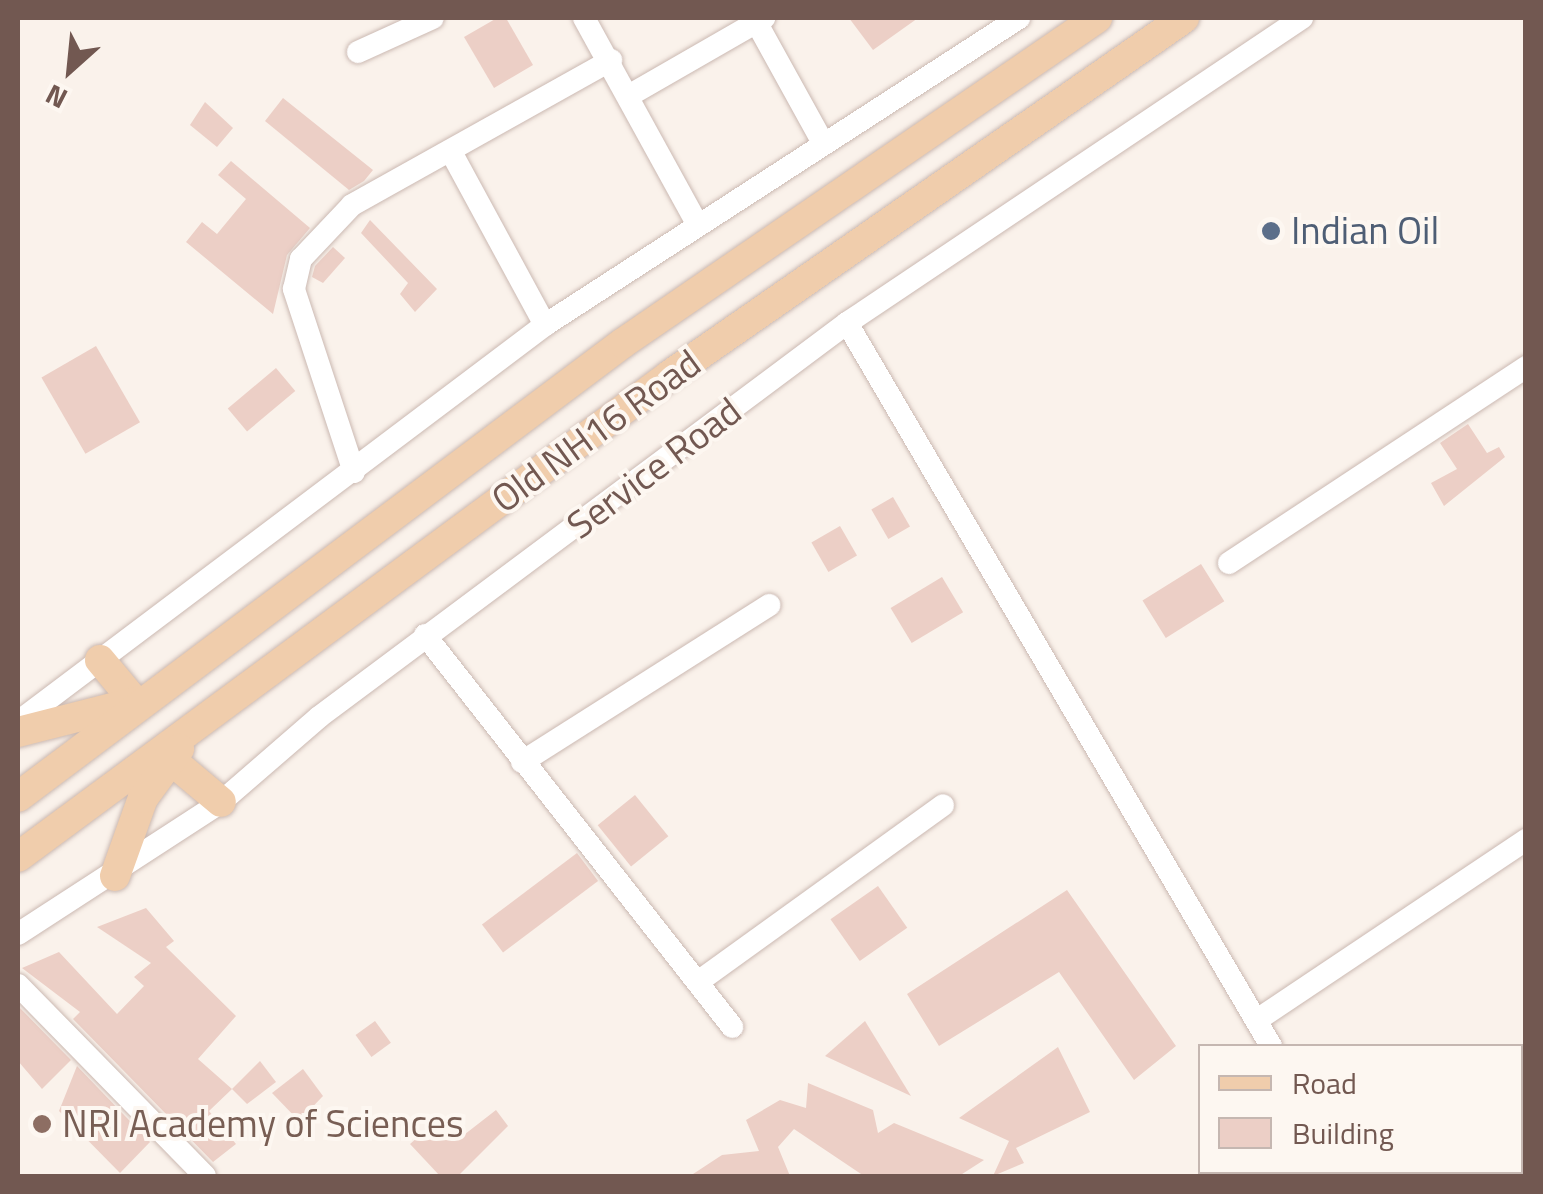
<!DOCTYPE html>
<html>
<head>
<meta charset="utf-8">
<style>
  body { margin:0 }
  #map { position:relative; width:1543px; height:1194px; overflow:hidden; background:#faf2eb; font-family:"Titillium Web",sans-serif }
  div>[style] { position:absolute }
  .building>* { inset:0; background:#eccfc6; transform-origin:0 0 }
  .roads { filter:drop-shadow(0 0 2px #cbb9b2) drop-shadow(0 0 2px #cbb9b2) }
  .minor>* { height:22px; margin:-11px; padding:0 11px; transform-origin:11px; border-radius:11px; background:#fff }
  .major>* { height:30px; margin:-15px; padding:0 15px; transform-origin:15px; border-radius:15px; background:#f0cdac }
  .dots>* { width:28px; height:28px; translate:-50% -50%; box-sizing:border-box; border:5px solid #fdf7f1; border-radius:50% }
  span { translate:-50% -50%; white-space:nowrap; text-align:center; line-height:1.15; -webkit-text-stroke:8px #fdf7f1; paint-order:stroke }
  .service-label { font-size:38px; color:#4e5e75 }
  .left { translate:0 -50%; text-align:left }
  .street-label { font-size:38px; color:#725851 }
  .education-label { font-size:38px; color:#785e54 }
  .frame { position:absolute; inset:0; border:20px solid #725851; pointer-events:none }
  .legend { position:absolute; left:1198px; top:1044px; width:325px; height:130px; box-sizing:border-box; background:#fdf7f1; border:2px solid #c5b7b1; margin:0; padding:12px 18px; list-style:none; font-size:30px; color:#725851 }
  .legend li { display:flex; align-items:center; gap:20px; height:50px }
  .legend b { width:50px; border:2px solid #c5b7b1 }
  .north { position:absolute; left:20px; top:20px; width:100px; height:100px; -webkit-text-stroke:8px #fdf7f1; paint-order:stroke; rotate:207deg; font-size:28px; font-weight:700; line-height:40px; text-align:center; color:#725851 }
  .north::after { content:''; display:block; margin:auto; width:35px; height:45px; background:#725851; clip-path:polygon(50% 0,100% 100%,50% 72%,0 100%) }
</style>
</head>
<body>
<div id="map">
  <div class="building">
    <div style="clip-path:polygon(497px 18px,506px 18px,533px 65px,494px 88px,464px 37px)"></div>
    <div style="clip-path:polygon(849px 18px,918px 18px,873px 50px)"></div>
    <div style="clip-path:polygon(283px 98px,373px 170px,364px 181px,349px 190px,265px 121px)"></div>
    <div style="clip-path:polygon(205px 102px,233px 128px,217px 147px,190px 125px)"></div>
    <div style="clip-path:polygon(231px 161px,310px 228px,287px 255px,273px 314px,186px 242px,202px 222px,217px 234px,246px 199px,218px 175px)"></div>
    <div style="clip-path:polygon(370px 220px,437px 289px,415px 312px,400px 294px,408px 283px,361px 233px)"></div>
    <div style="clip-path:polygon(333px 247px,345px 258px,323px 283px,312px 277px,315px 266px)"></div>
    <div style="left:96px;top:346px;width:88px;height:63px;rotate:60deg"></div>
    <div style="left:276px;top:368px;width:30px;height:63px;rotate:50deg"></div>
    <div style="clip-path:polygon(1468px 424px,1487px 453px,1499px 447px,1505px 457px,1444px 506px,1431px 483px,1457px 469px,1440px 443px)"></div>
    <div style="left:893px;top:497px;width:34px;height:25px;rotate:60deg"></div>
    <div style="left:840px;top:526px;width:34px;height:33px;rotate:60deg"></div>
    <div style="left:1201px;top:564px;width:44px;height:69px;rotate:58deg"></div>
    <div style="left:942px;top:577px;width:41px;height:60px;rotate:59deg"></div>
    <div style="left:635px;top:795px;width:53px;height:48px;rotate:51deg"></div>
    <div style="left:577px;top:853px;width:35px;height:119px;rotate:53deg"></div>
    <div style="left:878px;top:886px;width:51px;height:58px;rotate:55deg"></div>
    <div style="clip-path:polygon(1067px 890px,1176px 1046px,1134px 1080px,1059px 972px,939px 1046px,907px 994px)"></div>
    <div style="clip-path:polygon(146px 908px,174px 941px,166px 947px,236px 1016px,198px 1059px,232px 1089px,209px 1111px,236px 1144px,213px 1162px,73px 1019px,80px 1012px,22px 968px,59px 952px,117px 1014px,144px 986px,134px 977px,151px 963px,97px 927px)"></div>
    <div style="clip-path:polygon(18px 1006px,71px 1060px,42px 1089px,18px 1061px)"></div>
    <div style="left:375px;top:1021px;width:27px;height:24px;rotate:54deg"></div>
    <div style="clip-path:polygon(865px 1021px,911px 1096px,825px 1056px)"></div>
    <div style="clip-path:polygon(1058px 1047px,1090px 1112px,1016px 1148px,1024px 1163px,993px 1176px,1009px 1141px,959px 1118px)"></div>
    <div style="clip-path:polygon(260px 1061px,276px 1082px,247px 1104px,232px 1089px)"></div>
    <div style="clip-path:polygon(77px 1066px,150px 1142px,120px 1173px,59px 1111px)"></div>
    <div style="clip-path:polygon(303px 1069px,323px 1096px,299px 1121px,272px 1093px)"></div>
    <div style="clip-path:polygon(808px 1083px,873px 1110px,878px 1133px,894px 1123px,984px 1160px,959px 1176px,864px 1176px,794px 1129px,778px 1147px,790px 1176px,690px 1176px,722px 1155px,759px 1151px,746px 1120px,780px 1100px,806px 1108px)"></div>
    <div style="clip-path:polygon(496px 1110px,508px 1126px,458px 1176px,440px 1176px,410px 1144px,441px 1117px,460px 1138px)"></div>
  </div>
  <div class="roads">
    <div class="minor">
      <div style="left:584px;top:18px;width:233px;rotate:61.2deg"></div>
      <div style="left:754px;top:18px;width:141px;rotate:61.1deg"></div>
      <div style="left:358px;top:52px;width:82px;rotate:-24.4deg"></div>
      <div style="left:630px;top:95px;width:155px;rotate:-29.9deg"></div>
      <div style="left:451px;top:152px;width:197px;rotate:61.5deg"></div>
      <div style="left:847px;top:323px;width:838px;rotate:59.61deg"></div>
      <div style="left:354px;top:472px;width:193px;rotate:-108.2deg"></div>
      <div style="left:294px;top:289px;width:31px;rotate:-77deg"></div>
      <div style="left:301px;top:259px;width:74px;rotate:-46.6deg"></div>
      <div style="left:352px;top:205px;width:297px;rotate:-29.2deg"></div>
      <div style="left:1229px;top:563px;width:356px;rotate:-33.4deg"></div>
      <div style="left:425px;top:635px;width:498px;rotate:51.9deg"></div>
      <div style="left:18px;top:722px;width:660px;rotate:-36.99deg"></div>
      <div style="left:545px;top:325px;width:565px;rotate:-32.93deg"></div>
      <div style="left:522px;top:762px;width:293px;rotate:-32.4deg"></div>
      <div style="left:18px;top:934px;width:242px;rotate:-33deg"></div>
      <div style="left:221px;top:802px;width:130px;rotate:-40.9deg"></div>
      <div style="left:319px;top:717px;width:659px;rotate:-36.73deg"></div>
      <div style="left:847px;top:323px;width:548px;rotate:-33.84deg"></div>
      <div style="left:698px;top:982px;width:302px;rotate:-35.8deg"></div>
      <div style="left:18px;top:985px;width:267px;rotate:45.6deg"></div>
      <div style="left:1257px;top:1020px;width:324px;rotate:-33.8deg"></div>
      <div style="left:1341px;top:1172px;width:5px;rotate:53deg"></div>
    </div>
    <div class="major">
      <div style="left:100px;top:660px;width:55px;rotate:50.2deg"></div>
      <div style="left:18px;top:732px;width:122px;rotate:-14.3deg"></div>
      <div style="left:171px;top:760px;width:65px;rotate:40deg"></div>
      <div style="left:18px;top:797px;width:756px;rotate:-36.89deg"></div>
      <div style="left:623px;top:343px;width:575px;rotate:-34.44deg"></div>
      <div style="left:18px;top:857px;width:811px;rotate:-36.47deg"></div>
      <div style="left:670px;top:375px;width:626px;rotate:-34.78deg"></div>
      <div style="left:115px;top:876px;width:83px;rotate:-70.3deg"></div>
      <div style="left:143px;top:798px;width:61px;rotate:-53.7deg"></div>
    </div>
  </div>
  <div class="dots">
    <div style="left:1271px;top:231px;background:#5c6f8a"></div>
    <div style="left:42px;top:1124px;background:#8d6e63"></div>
  </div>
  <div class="service-label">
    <span class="left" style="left:1291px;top:231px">Indian Oil</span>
  </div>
  <div class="street-label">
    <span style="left:596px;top:431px;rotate:-36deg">Old NH16 Road</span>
    <span style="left:654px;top:468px;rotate:-37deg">Service Road</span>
  </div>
  <div class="education-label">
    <span class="left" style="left:62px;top:1124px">NRI Academy of Sciences</span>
  </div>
  <div class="frame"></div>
  <ul class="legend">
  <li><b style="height:12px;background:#f0cdac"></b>Road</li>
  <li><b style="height:28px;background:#eccfc6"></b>Building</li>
  </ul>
  <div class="north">N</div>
</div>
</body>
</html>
